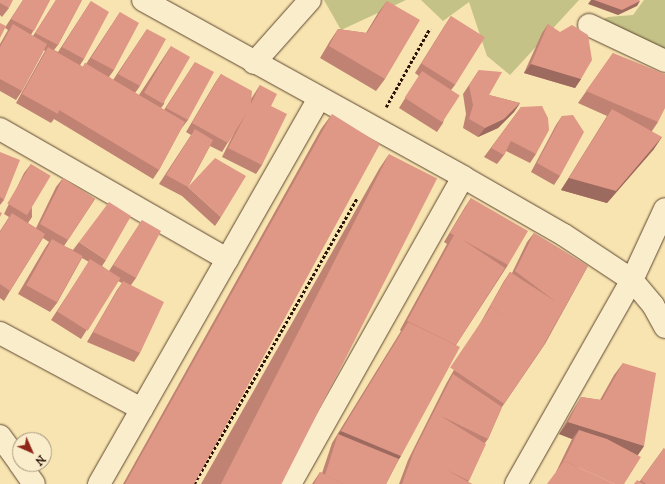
<!DOCTYPE html>
<html>
<head>
<meta charset="utf-8">
<style>
  body { margin:0 }
  #map { position:relative; width:665px; height:484px; overflow:hidden; background:#f8e4b0; font-family:"IM FELL DW Pica",serif }
  div>[style] { position:absolute }
  .green>* { inset:0; background:#c4c287 }
  .path>* { height:2.5px; margin-top:-1.25px; transform-origin:0; background:repeating-linear-gradient(90deg,#2a1205 0 3px,transparent 0 5px) }
  .roads { filter:drop-shadow(0 0 1px #5e4630) drop-shadow(0 0 1px #5e4630) }
  .street>* { height:22px; margin:-11px; padding:0 11px; transform-origin:11px; border-radius:11px; background:#faedcc }
  .wall>* { inset:0; background:#c08273 }
  .shaded-wall>* { inset:0; background:#9c6a5e }
  .building>* { inset:0; background:#df9786; transform-origin:0 0 }
  span { translate:-50% -50%; white-space:nowrap; text-align:center; line-height:1.15; -webkit-text-stroke:3.5px #faedcc; paint-order:stroke }
  .north { position:absolute; left:12px; top:432px; width:40px; height:40px; box-sizing:border-box; background:#faedcc; border:1px solid #a7957c; border-radius:50%; rotate:135deg; font-size:11px; font-weight:700; line-height:16px; text-align:center; color:#2a1205 }
  .north::after { content:''; display:block; margin:auto; width:14px; height:18px; background:#8f2418; clip-path:polygon(50% 0,100% 100%,50% 72%,0 100%) }
</style>
</head>
<body>
<div id="map">
  <div class="green">
    <div style="clip-path:polygon(324px 0,406px 0,341px 30px)"></div>
    <div style="clip-path:polygon(421px 0,579px 0,510px 75px,487px 56px,469px 2px,443px 21px)"></div>
    <div style="clip-path:polygon(644px 0,665px 0,665px 52px,600px 21px,608px 17px,633px 15px)"></div>
  </div>
  <div class="path">
    <div style="left:386px;top:107px;width:90px;rotate:-60.9deg"></div>
    <div style="left:194px;top:484px;width:329px;rotate:-60.3deg"></div>
  </div>
  <div class="roads">
    <div class="street">
      <div style="left:143px;top:0;width:366px;rotate:28.9deg"></div>
      <div style="left:463px;top:177px;width:116px;rotate:29.9deg"></div>
      <div style="left:564px;top:235px;width:82px;rotate:33.5deg"></div>
      <div style="left:632px;top:280px;width:33px;rotate:50deg"></div>
      <div style="left:653px;top:305px;width:25px;rotate:61deg"></div>
      <div style="left:589px;top:25px;width:84px;rotate:25.3deg"></div>
      <div style="left:254px;top:63px;width:84px;rotate:-48.4deg"></div>
      <div style="left:0;top:129px;width:262px;rotate:29.8deg"></div>
      <div style="left:0;top:333px;width:161px;rotate:28.2deg"></div>
      <div style="left:0;top:436px;width:34px;rotate:54deg"></div>
      <div style="left:20px;top:464px;width:24px;rotate:55deg"></div>
      <div style="left:99px;top:484px;width:443px;rotate:-60.3deg"></div>
      <div style="left:290px;top:484px;width:352px;rotate:-60.6deg"></div>
      <div style="left:516px;top:484px;width:235px;rotate:-60.4deg"></div>
      <div style="left:632px;top:280px;width:78px;rotate:-65.1deg"></div>
    </div>
  </div>
  <div class="wall">
    <div style="clip-path:polygon(0 0,9px 8px,2px 17px,0 15px)"></div>
    <div style="clip-path:polygon(23px 0,50px 0,31px 35px,33px 36px,56px 0,82px 0,58px 45px,54px 50px,58px 52px,91px 1px,84px 59px,80px 65px,83px 67px,85px 63px,86px 64px,120px 12px,114px 70px,109px 77px,113px 80px,147px 29px,140px 86px,135px 93px,139px 95px,171px 46px,164px 104px,161px 108px,164px 110px,195px 62px,188px 120px,181px 129px,159px 170px,153px 179px,54px 119px,51px 123px,16px 103px,42px 56px,45px 51px,44px 50px,22px 91px,16px 100px,0 91px,0 44px,8px 30px,5px 28px,6px 26px)"></div>
    <div style="clip-path:polygon(387px 1px,385px 79px,376px 91px,320px 58px,330px 41px,338px 29px,366px 33px,378px 13px)"></div>
    <div style="clip-path:polygon(451px 16px,455px 85px,451px 90px,443px 123px,437px 132px,399px 108px,419px 76px,415px 73px,445px 25px)"></div>
    <div style="clip-path:polygon(548px 24px,581px 79px,575px 88px,524px 73px,542px 33px)"></div>
    <div style="clip-path:polygon(613px 53px,658px 122px,652px 131px,654px 149px,607px 203px,561px 190px,607px 116px,578px 103px)"></div>
    <div style="clip-path:polygon(479px 70px,489px 95px,520px 103px,514px 112px,498px 128px,478px 137px,463px 128px,466px 114px,463px 94px)"></div>
    <div style="clip-path:polygon(221px 74px,251px 99px,260px 85px,271px 106px,262px 165px,256px 174px,222px 157px,235px 131px,222px 152px,210px 146px,188px 187px,221px 217px,215px 226px,182px 196px,159px 184px,191px 135px,186px 132px,215px 83px)"></div>
    <div style="clip-path:polygon(521px 107px,536px 154px,530px 163px,506px 151px,504px 155px,497px 164px,484px 157px)"></div>
    <div style="clip-path:polygon(332px 114px,194px 484px,123px 484px,321px 129px)"></div>
    <div style="clip-path:polygon(562px 116px,560px 176px,554px 185px,531px 172px,556px 125px)"></div>
    <div style="clip-path:polygon(0 152px,4px 200px,0 205px)"></div>
    <div style="clip-path:polygon(389px 154px,267px 484px,201px 484px,379px 169px)"></div>
    <div style="clip-path:polygon(31px 164px,32px 217px,28px 223px,36px 228px,56px 187px,63px 178px,95px 199px,64px 246px,73px 250px,79px 242px,106px 260px,102px 266px,109px 271px,142px 220px,136px 278px,131px 285px,140px 353px,134px 362px,87px 342px,117px 290px,122px 283px,118px 281px,81px 339px,51px 320px,89px 262px,82px 258px,57px 303px,50px 312px,18px 294px,45px 248px,49px 242px,43px 238px,10px 291px,4px 301px,0 298px,0 231px,9px 217px,4px 214px,24px 173px)"></div>
    <div style="clip-path:polygon(471px 198px,508px 265px,456px 345px,399px 459px,386px 484px,312px 484px,320px 472px,322px 473px,332px 443px,401px 331px,400px 330px,447px 244px,444px 242px,465px 207px)"></div>
    <div style="clip-path:polygon(534px 233px,588px 266px,545px 344px,502px 407px,488px 439px,485px 443px,468px 482px,472px 484px,399px 484px,408px 460px,446px 384px,504px 281px,510px 272px,512px 273px,527px 242px)"></div>
    <div style="clip-path:polygon(623px 363px,644px 446px,638px 455px,556px 472px,572px 439px,559px 434px,573px 410px,581px 397px,600px 400px,614px 375px)"></div>
    <div style="clip-path:polygon(664px 448px,665px 484px,634px 484px,640px 481px)"></div>
  </div>
  <div class="shaded-wall">
    <div style="clip-path:polygon(591px 0,594px 0,640px 1px,637px 6px,618px 15px,588px 4px)"></div>
    <div style="clip-path:polygon(531px 64px,581px 79px,575px 88px,524px 73px)"></div>
    <div style="clip-path:polygon(520px 103px,514px 112px,498px 128px,478px 137px,485px 128px)"></div>
    <div style="clip-path:polygon(662px 137px,654px 149px,607px 203px,561px 190px,569px 178px)"></div>
    <div style="clip-path:polygon(568px 422px,644px 446px,635px 459px,579px 430px,572px 439px,559px 434px)"></div>
    <div style="clip-path:polygon(341px 431px,401px 456px,393px 468px,338px 434px)"></div>
  </div>
  <div class="building">
    <div style="clip-path:polygon(0 0,13px 0,9px 8px,0 3px)"></div>
    <div style="clip-path:polygon(23px 0,50px 0,34px 31px,11px 19px)"></div>
    <div style="clip-path:polygon(56px 0,82px 0,58px 45px,35px 33px)"></div>
    <div style="clip-path:polygon(594px 0,639px 0,640px 1px,622px 10px)"></div>
    <div style="clip-path:polygon(91px 1px,109px 12px,84px 59px,62px 47px)"></div>
    <div style="clip-path:polygon(387px 1px,420px 20px,385px 79px,329px 46px,338px 29px,367px 33px)"></div>
    <div style="clip-path:polygon(120px 12px,139px 23px,114px 70px,91px 58px)"></div>
    <div style="left:451px;top:16px;width:40px;height:56px;rotate:32deg"></div>
    <div style="clip-path:polygon(0 23px,6px 26px,0 38px)"></div>
    <div style="clip-path:polygon(13px 24px,47px 44px,22px 91px,0 79px,0 47px)"></div>
    <div style="clip-path:polygon(548px 24px,560px 32px,572px 25px,588px 35px,592px 60px,581px 79px,531px 64px)"></div>
    <div style="clip-path:polygon(147px 29px,166px 39px,140px 86px,118px 74px)"></div>
    <div style="left:171px;top:46px;width:22px;height:54px;rotate:30deg"></div>
    <div style="clip-path:polygon(48px 47px,83px 67px,85px 63px,185px 122px,159px 170px,59px 110px,58px 114px,22px 94px)"></div>
    <div style="clip-path:polygon(613px 53px,665px 74px,665px 108px,658px 122px,586px 91px)"></div>
    <div style="clip-path:polygon(195px 62px,214px 72px,188px 120px,166px 108px)"></div>
    <div style="clip-path:polygon(479px 70px,502px 72px,489px 95px,520px 103px,504px 119px,485px 128px,469px 119px,473px 105px,469px 85px)"></div>
    <div style="left:422px;top:71px;width:45px;height:32px;rotate:33deg"></div>
    <div style="clip-path:polygon(221px 74px,252px 91px,251px 104px,260px 85px,277px 94px,271px 106px,287px 114px,262px 165px,228px 148px,246px 114px,228px 143px,192px 123px)"></div>
    <div style="clip-path:polygon(542px 106px,548px 118px,549px 130px,536px 154px,511px 141px,504px 155px,491px 148px,521px 107px)"></div>
    <div style="clip-path:polygon(612px 109px,662px 137px,616px 191px,569px 178px)"></div>
    <div style="clip-path:polygon(332px 114px,380px 144px,194px 484px,125px 484px)"></div>
    <div style="clip-path:polygon(573px 115px,584px 132px,560px 176px,537px 163px,562px 116px)"></div>
    <div style="clip-path:polygon(195px 129px,213px 140px,188px 187px,215px 158px,246px 176px,221px 217px,188px 187px,166px 175px)"></div>
    <div style="clip-path:polygon(0 152px,20px 160px,4px 200px,0 197px)"></div>
    <div style="left:389px;top:154px;width:54px;height:379px;rotate:27deg"></div>
    <div style="left:31px;top:164px;width:23px;height:46px;rotate:31deg"></div>
    <div style="clip-path:polygon(63px 178px,95px 199px,68px 240px,40px 224px)"></div>
    <div style="clip-path:polygon(471px 198px,528px 231px,508px 265px,463px 240px,505px 268px,456px 345px,407px 321px,454px 235px,450px 233px)"></div>
    <div style="clip-path:polygon(109px 202px,131px 216px,106px 260px,79px 242px)"></div>
    <div style="clip-path:polygon(0 212px,2px 213px,0 217px)"></div>
    <div style="clip-path:polygon(12px 213px,45px 234px,10px 291px,0 284px,0 232px)"></div>
    <div style="clip-path:polygon(142px 220px,161px 231px,136px 278px,113px 265px)"></div>
    <div style="clip-path:polygon(534px 233px,588px 266px,544px 344px,491px 307px,488px 310px,510px 272px,555px 301px,515px 271px)"></div>
    <div style="left:52px;top:239px;width:35px;height:53px;rotate:29deg"></div>
    <div style="left:90px;top:259px;width:36px;height:62px;rotate:32deg"></div>
    <div style="clip-path:polygon(123px 281px,164px 302px,140px 353px,93px 332px)"></div>
    <div style="left:491px;top:307px;width:65px;height:73px;rotate:34deg"></div>
    <div style="clip-path:polygon(408px 322px,460px 347px,401px 456px,341px 431px)"></div>
    <div style="clip-path:polygon(623px 363px,656px 373px,644px 446px,568px 422px,581px 397px,602px 400px)"></div>
    <div style="clip-path:polygon(453px 374px,502px 407px,488px 439px,441px 416px,486px 444px,469px 481px,447px 470px,472px 484px,402px 484px,414px 451px)"></div>
    <div style="clip-path:polygon(579px 430px,607px 439px,641px 457px,624px 484px,615px 484px,564px 461px,562px 464px)"></div>
    <div style="clip-path:polygon(338px 434px,399px 459px,386px 484px,343px 484px,325px 475px)"></div>
    <div style="clip-path:polygon(664px 448px,665px 449px,665px 484px,646px 484px,641px 480px)"></div>
    <div style="clip-path:polygon(564px 461px,615px 484px,547px 484px)"></div>
    <div style="clip-path:polygon(320px 472px,343px 484px,314px 484px)"></div>
    <div style="clip-path:polygon(637px 480px,644px 484px,634px 484px)"></div>
  </div>
  <div class="north">N</div>
</div>
</body>
</html>
